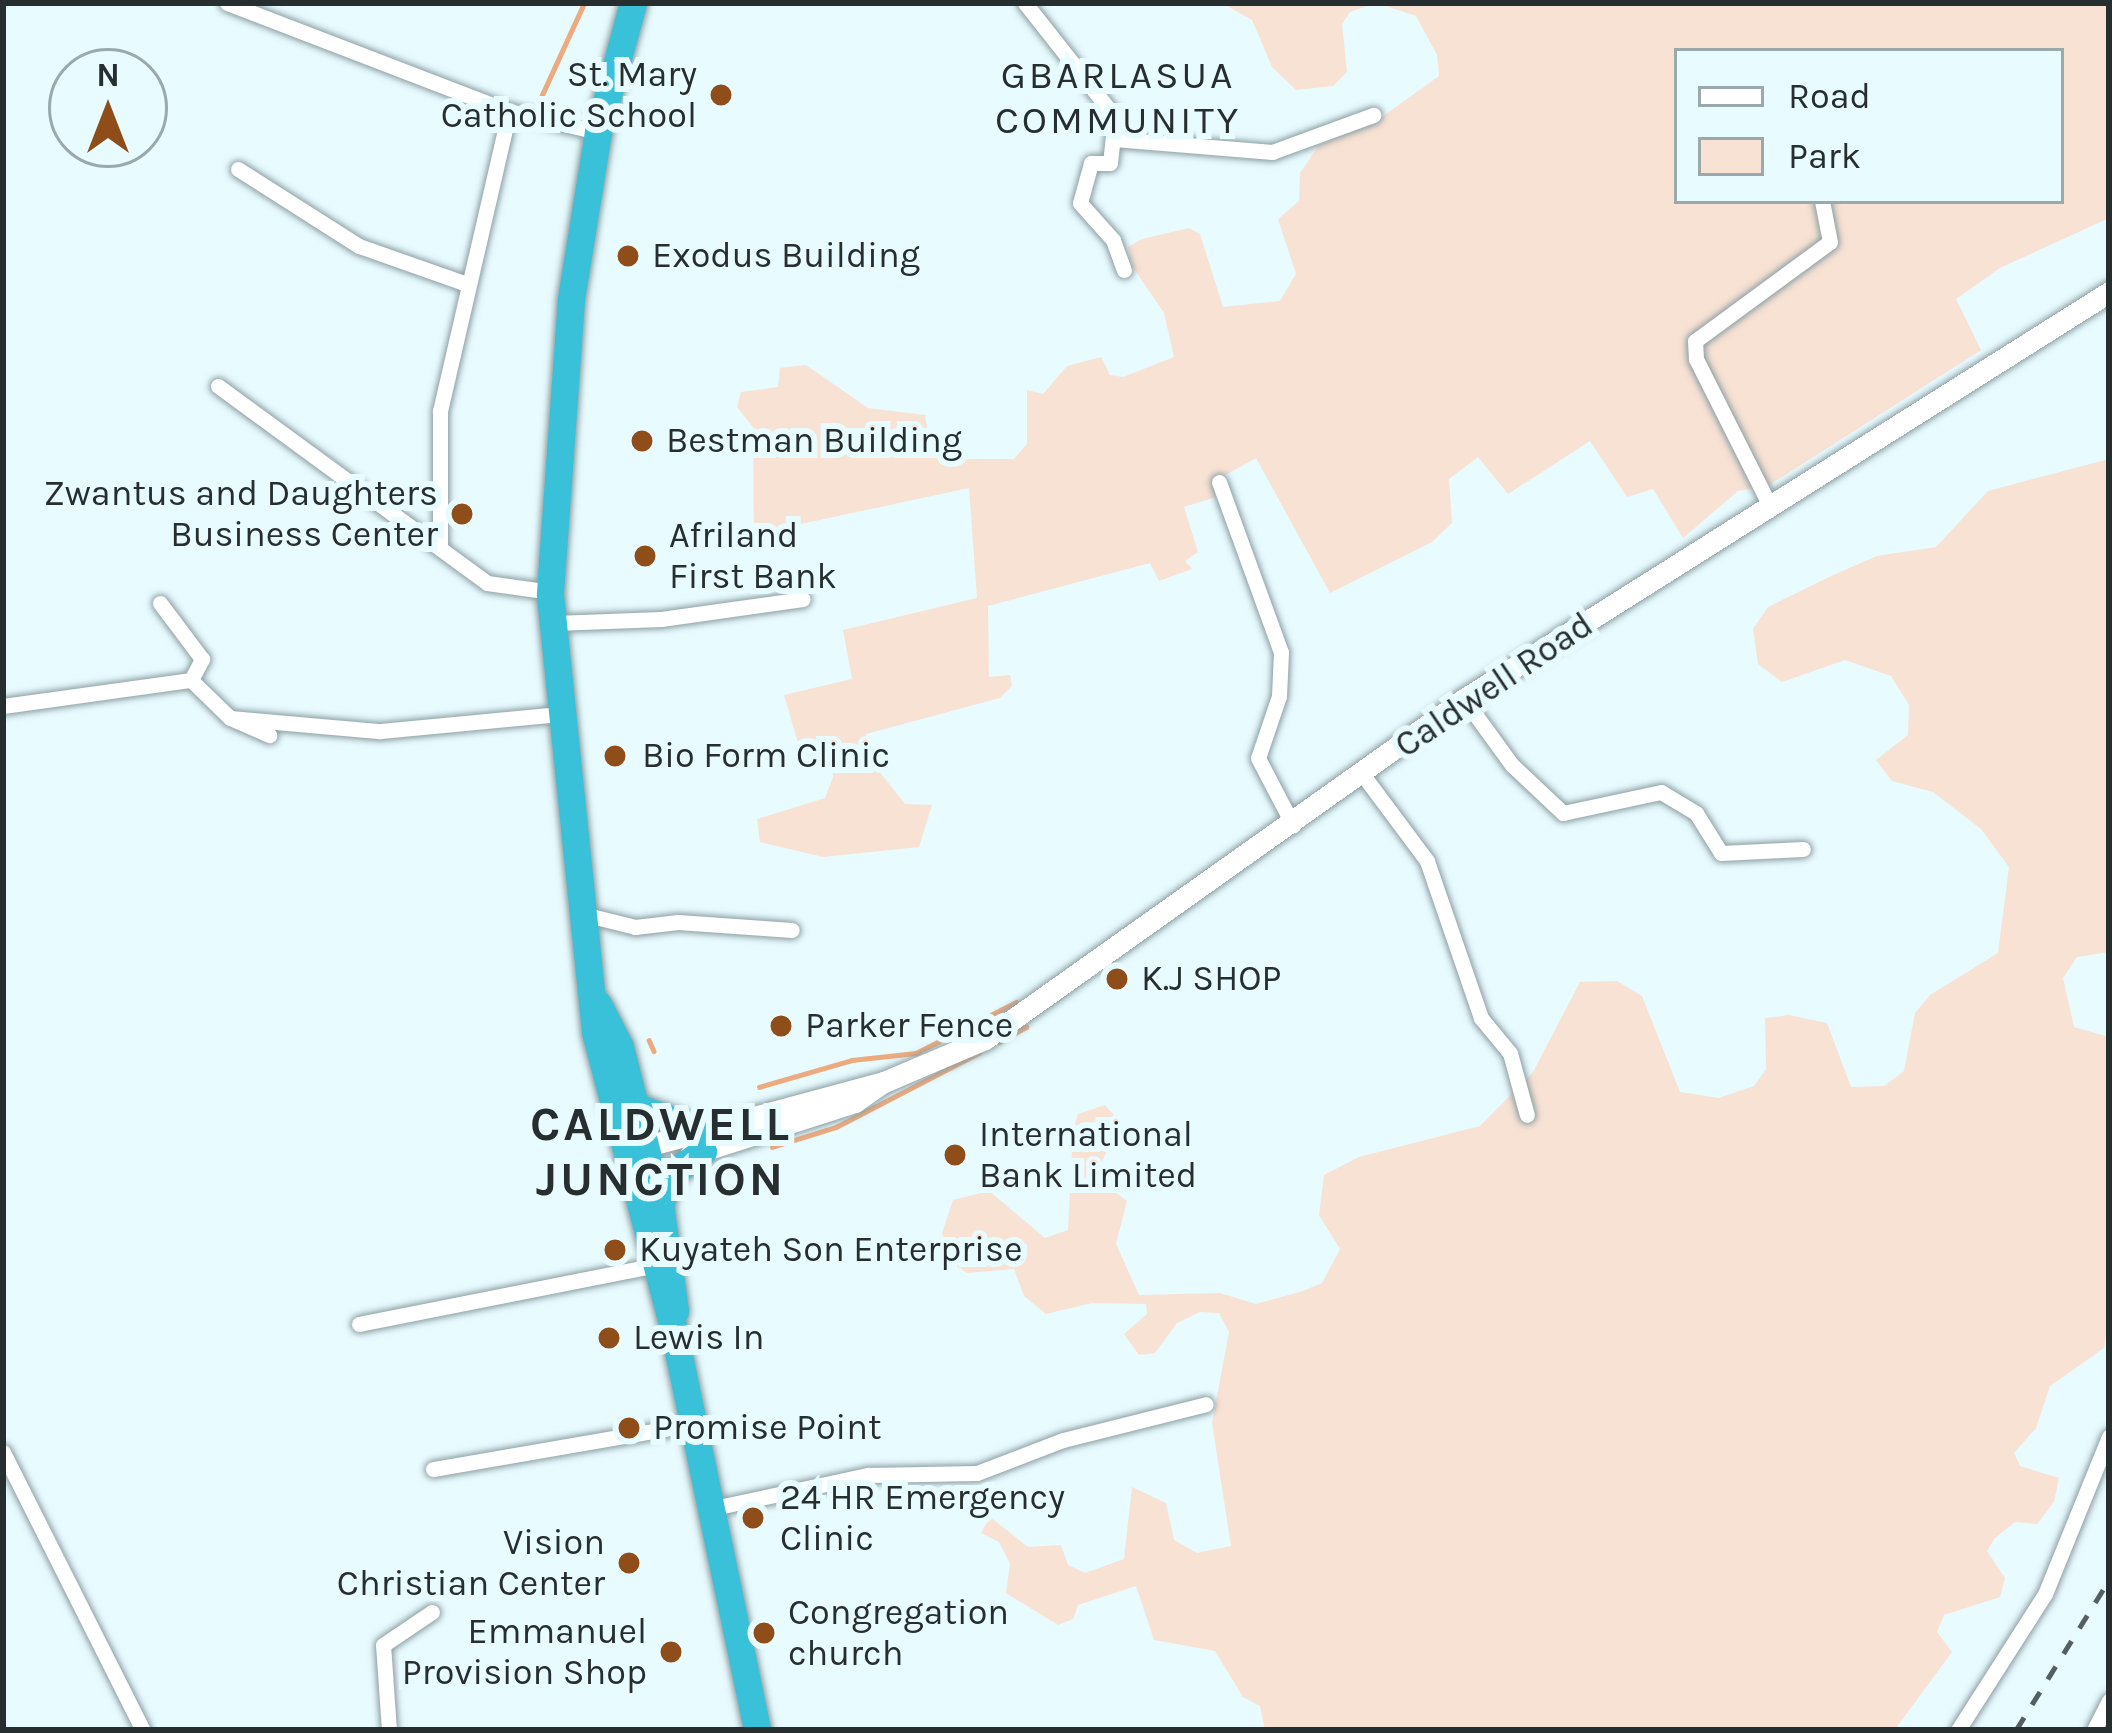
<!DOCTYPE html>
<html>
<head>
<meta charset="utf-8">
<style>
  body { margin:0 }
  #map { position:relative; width:2112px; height:1733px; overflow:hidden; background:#e8fbff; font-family:Karla,sans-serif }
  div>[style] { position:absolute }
  .green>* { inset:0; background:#f8e2d4 }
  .stream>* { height:4.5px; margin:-2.25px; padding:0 2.25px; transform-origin:2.25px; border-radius:2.25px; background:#edaa7e }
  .roads { filter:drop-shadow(0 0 3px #8d9fa3) drop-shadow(0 0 3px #8d9fa3) }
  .street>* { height:15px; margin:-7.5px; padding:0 7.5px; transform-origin:7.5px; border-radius:7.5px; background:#fff }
  .secondary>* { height:21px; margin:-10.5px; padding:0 10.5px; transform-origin:10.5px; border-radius:10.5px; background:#fff }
  .highway>* { height:27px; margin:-13.5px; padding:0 13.5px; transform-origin:13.5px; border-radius:13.5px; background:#38c1d9 }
  .rail>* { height:4.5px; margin-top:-2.25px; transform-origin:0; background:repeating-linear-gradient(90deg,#545f61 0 15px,transparent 0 30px) }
  .dots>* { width:33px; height:33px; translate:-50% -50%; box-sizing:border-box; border:6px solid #e8fbff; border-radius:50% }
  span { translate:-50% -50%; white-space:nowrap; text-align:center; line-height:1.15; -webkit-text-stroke:12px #e8fbff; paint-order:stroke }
  .poi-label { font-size:36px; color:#262e2f }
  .right { translate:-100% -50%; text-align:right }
  .left { translate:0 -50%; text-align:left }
  .street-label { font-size:36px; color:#262e2f }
  .neighbourhood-label { font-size:39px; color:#262e2f; letter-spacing:3px }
  .district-label { font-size:48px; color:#262e2f; font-weight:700; letter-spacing:3px }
  .frame { position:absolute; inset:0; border:6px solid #262e2f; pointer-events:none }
  .legend { position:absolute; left:1674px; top:48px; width:390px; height:156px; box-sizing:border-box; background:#e8fbff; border:3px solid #9aa9ac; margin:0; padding:15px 21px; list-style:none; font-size:36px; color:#262e2f }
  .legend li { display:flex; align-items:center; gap:24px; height:60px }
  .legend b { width:60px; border:3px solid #9aa9ac }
  .north { position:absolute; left:48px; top:48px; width:120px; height:120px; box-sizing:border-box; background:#e8fbff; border:3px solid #9aa9ac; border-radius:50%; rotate:0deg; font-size:33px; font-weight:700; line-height:48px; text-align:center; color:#262e2f }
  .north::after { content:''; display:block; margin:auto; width:42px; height:54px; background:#8e4d19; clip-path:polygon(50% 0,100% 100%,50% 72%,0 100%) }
</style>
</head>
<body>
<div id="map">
  <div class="green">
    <div style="clip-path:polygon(1222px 3px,1376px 3px,1350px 12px,1342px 24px,1347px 72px,1333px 86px,1296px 90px,1272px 67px,1252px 20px)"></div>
    <div style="clip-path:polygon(evenodd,1377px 3px,2109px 3px,2109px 218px,2000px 268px,1956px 299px,1981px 350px,1768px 486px,1738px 491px,1683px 538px,1653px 489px,1627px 497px,1590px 441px,1508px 494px,1478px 457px,1449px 479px,1452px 523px,1432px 542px,1330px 593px,1256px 458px,1213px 482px,1216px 497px,1184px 507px,1198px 552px,1185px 561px,1192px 569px,1159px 581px,1150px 563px,988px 606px,989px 677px,1010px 675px,1012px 686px,1000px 698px,866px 734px,871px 761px,905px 804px,932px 805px,919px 847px,823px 857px,760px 842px,757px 819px,825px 798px,833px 777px,832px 756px,803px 760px,784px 695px,852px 679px,843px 630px,977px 598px,969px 488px,754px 534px,753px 427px,737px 407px,741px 392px,778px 387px,780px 368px,806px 365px,868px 408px,925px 415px,929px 438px,942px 441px,951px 459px,1014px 459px,1027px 444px,1027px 390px,1043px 394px,1067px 366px,1101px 357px,1110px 375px,1123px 377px,1174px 357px,1164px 313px,1132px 266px,1128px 247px,1142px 239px,1189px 228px,1200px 234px,1223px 307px,1280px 301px,1296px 274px,1278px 219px,1299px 201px,1300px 173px,1319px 145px,1372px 124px,1439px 76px,1437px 55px,1416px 16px,1377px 3px,1677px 51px,2061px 51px,2061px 201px,1677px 201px,1677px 51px)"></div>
    <div style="clip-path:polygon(2109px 459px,2109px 952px,2077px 957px,2063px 978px,2074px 1027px,2109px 1037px,2108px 1321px,2104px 1348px,2050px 1386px,2036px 1428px,2014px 1453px,2020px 1466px,2059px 1478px,2054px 1502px,2037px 1524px,2015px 1522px,1995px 1538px,1987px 1551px,2005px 1578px,2000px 1597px,1944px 1615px,1937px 1632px,1952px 1652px,1896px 1728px,1265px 1730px,1260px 1706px,1243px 1697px,1215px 1651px,1154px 1640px,1136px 1586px,1078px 1605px,1073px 1619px,1058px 1625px,1006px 1593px,1010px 1564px,999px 1542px,981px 1533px,990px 1517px,1028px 1547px,1061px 1545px,1068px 1565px,1085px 1573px,1124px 1559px,1132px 1487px,1166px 1503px,1174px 1540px,1197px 1553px,1231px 1546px,1212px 1423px,1229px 1332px,1219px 1313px,1200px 1312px,1177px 1323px,1155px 1353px,1139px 1355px,1124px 1334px,1147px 1314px,1146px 1304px,1092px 1303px,1046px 1314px,1024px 1296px,1014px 1269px,967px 1273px,955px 1265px,942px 1233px,953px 1200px,989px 1191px,1045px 1238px,1068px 1230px,1073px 1130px,1078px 1114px,1105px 1105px,1120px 1122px,1100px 1166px,1104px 1184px,1127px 1201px,1116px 1244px,1139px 1295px,1220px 1293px,1256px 1304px,1303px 1291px,1322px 1283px,1340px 1249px,1319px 1215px,1324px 1175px,1359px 1157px,1480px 1126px,1533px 1072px,1580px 982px,1617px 981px,1642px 996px,1680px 1092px,1719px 1098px,1754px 1086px,1766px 1069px,1765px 1018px,1789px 1015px,1827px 1023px,1851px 1087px,1884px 1086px,1904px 1071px,1915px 1013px,1930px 995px,1998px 953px,2009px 867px,1981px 829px,1933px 792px,1892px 781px,1876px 760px,1908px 735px,1909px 705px,1891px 676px,1845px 660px,1782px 682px,1758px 664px,1753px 629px,1768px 607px,1831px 576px,1877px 556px,1936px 547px,1988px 491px)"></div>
  </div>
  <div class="stream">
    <div style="left:536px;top:108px;width:115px;rotate:-65.4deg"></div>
    <div style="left:649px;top:1040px;width:12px;rotate:66deg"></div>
    <div style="left:999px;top:1042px;width:31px;rotate:-29deg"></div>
    <div style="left:759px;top:1087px;width:97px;rotate:-16.2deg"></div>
    <div style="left:852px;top:1060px;width:64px;rotate:-6.2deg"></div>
    <div style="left:916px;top:1053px;width:112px;rotate:-27deg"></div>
    <div style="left:772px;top:1147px;width:67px;rotate:-17.4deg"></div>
    <div style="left:836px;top:1127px;width:161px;rotate:-27.4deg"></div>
  </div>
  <div class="roads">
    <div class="street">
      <div style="left:227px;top:3px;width:302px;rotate:21deg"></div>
      <div style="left:509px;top:111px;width:91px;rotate:13.3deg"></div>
      <div style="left:1025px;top:3px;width:145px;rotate:51.7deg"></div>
      <div style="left:1115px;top:117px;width:46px;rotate:96.2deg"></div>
      <div style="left:1110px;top:163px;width:19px;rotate:180deg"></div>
      <div style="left:1091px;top:163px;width:41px;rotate:105.4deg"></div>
      <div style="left:1080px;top:203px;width:50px;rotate:48.3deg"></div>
      <div style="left:1113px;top:240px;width:32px;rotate:70deg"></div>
      <div style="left:1114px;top:139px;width:159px;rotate:4.7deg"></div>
      <div style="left:1272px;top:152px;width:108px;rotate:-20.1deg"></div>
      <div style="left:238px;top:169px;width:143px;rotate:32.5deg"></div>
      <div style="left:359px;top:246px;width:114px;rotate:19.4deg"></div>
      <div style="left:218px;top:386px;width:333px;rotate:36.2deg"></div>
      <div style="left:487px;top:583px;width:65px;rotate:8deg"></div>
      <div style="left:1219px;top:482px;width:181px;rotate:70deg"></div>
      <div style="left:1281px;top:652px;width:44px;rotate:92.6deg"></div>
      <div style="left:1279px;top:696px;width:65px;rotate:108.7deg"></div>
      <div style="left:1258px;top:758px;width:76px;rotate:62.4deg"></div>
      <div style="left:1770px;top:506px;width:165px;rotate:-116.7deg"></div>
      <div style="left:1696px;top:359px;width:18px;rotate:-93deg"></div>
      <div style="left:1695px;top:341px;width:167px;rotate:-36.3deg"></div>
      <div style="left:1830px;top:242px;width:42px;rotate:-101deg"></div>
      <div style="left:440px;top:547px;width:136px;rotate:-90deg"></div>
      <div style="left:440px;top:411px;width:308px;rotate:-77deg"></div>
      <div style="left:554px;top:623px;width:107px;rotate:-2.1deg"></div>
      <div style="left:661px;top:619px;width:143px;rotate:-8deg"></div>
      <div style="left:191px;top:680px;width:54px;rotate:44.3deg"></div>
      <div style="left:230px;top:718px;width:43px;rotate:23.6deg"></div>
      <div style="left:1464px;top:699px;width:82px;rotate:54deg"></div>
      <div style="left:1512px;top:765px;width:70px;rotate:43.3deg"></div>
      <div style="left:1563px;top:813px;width:100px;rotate:-12.1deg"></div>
      <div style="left:1661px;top:792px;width:41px;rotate:31deg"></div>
      <div style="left:1696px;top:813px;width:47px;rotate:58deg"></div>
      <div style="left:1721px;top:853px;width:82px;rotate:-2.8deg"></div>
      <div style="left:3px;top:706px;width:190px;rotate:-7.9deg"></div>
      <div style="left:191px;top:680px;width:24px;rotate:-62deg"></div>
      <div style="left:202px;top:659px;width:70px;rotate:-126.9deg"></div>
      <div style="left:230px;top:718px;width:151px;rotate:5deg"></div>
      <div style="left:380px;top:731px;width:181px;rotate:-5.4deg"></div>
      <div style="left:1363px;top:775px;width:107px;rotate:53.3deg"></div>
      <div style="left:1427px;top:861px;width:166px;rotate:71deg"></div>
      <div style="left:1481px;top:1018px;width:45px;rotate:50.4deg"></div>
      <div style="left:1510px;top:1053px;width:64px;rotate:74.7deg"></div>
      <div style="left:583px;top:914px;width:54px;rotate:14deg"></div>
      <div style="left:635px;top:927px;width:43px;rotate:-6.6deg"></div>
      <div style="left:678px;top:922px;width:114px;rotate:4deg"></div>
      <div style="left:359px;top:1324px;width:298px;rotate:-11.2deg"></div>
      <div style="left:3px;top:1452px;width:311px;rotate:63.3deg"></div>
      <div style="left:433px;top:1469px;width:265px;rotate:-9.8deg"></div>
      <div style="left:709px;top:1509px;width:163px;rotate:-12.1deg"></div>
      <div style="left:868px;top:1475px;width:109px;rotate:-1.1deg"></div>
      <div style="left:977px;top:1473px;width:92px;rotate:-21deg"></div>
      <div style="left:1063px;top:1440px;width:147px;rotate:-14.1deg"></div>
      <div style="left:389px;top:1730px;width:85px;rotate:-94deg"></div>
      <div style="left:383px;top:1645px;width:59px;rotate:-34deg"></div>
      <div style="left:1958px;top:1730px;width:161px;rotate:-57.4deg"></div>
      <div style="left:2045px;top:1594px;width:170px;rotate:-67.9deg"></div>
      <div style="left:2094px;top:1730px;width:33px;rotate:-63deg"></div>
    </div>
    <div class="secondary">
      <div style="left:632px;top:1150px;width:261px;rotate:-15.1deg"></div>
      <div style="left:884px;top:1082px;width:110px;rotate:-23.1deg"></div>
      <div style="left:985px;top:1039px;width:587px;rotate:-35.37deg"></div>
      <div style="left:1464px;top:699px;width:763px;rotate:-32.25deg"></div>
      <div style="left:690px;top:1155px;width:173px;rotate:-17.8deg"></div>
      <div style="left:855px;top:1102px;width:35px;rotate:-35deg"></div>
    </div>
    <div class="highway">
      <div style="left:633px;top:3px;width:134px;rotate:105.2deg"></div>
      <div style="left:598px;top:132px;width:169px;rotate:99.2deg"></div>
      <div style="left:571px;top:299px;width:297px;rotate:94.1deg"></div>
      <div style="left:550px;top:595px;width:439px;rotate:84.1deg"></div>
      <div style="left:595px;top:1032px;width:305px;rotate:75.2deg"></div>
      <div style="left:673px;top:1327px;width:412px;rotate:78.2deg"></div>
      <div style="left:598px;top:1004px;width:48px;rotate:62.9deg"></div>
      <div style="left:620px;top:1047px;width:162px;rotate:75.7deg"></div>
      <div style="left:660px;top:1204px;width:108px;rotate:82deg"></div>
      <div style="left:631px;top:1105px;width:76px;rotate:20.1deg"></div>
      <div style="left:660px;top:1204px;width:33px;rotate:-69deg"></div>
      <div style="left:672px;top:1173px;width:38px;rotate:-35deg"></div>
    </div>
  </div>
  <div class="rail">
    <div style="left:2016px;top:1730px;width:176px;rotate:-58.2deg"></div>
  </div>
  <div class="dots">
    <div style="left:721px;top:95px;background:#8e4d19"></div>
    <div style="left:628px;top:256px;background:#8e4d19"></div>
    <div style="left:642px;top:441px;background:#8e4d19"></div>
    <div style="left:462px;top:514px;background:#8e4d19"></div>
    <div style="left:645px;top:556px;background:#8e4d19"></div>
    <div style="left:615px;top:756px;background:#8e4d19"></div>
    <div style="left:1117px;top:979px;background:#8e4d19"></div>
    <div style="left:781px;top:1026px;background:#8e4d19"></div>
    <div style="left:955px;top:1155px;background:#8e4d19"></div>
    <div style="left:615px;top:1250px;background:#8e4d19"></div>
    <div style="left:609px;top:1338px;background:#8e4d19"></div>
    <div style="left:629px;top:1428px;background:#8e4d19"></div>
    <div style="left:753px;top:1518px;background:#8e4d19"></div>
    <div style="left:629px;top:1563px;background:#8e4d19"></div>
    <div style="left:764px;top:1633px;background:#8e4d19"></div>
    <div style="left:671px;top:1652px;background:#8e4d19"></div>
  </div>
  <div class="poi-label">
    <span class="right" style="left:697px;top:95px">St. Mary<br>Catholic School</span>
    <span class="left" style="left:652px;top:256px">Exodus Building</span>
    <span class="left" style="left:666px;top:441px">Bestman Building</span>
    <span class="right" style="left:438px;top:514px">Zwantus and Daughters<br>Business Center</span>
    <span class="left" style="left:669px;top:556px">Afriland<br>First Bank</span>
    <span class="left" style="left:642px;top:756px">Bio Form Clinic</span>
    <span class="left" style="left:1141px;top:979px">K.J SHOP</span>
    <span class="left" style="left:805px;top:1026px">Parker Fence</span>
    <span class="left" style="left:979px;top:1155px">International<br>Bank Limited</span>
    <span class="left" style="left:639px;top:1250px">Kuyateh Son Enterprise</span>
    <span class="left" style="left:633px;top:1338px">Lewis In</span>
    <span class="left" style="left:653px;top:1428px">Promise Point</span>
    <span class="left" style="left:780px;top:1518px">24 HR Emergency<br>Clinic</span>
    <span class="right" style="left:605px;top:1563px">Vision<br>Christian Center</span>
    <span class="left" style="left:788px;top:1633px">Congregation<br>church</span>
    <span class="right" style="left:647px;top:1652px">Emmanuel<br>Provision Shop</span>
  </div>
  <div class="street-label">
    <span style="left:1494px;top:685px;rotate:-34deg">Caldwell Road</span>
  </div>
  <div class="neighbourhood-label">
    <span style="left:1118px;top:98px">GBARLASUA<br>COMMUNITY</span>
  </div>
  <div class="district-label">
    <span style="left:661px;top:1152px">CALDWELL<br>JUNCTION</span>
  </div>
  <div class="frame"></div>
  <ul class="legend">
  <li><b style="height:15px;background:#fff"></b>Road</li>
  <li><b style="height:33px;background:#f8e2d4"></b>Park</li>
  </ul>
  <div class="north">N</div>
</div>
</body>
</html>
